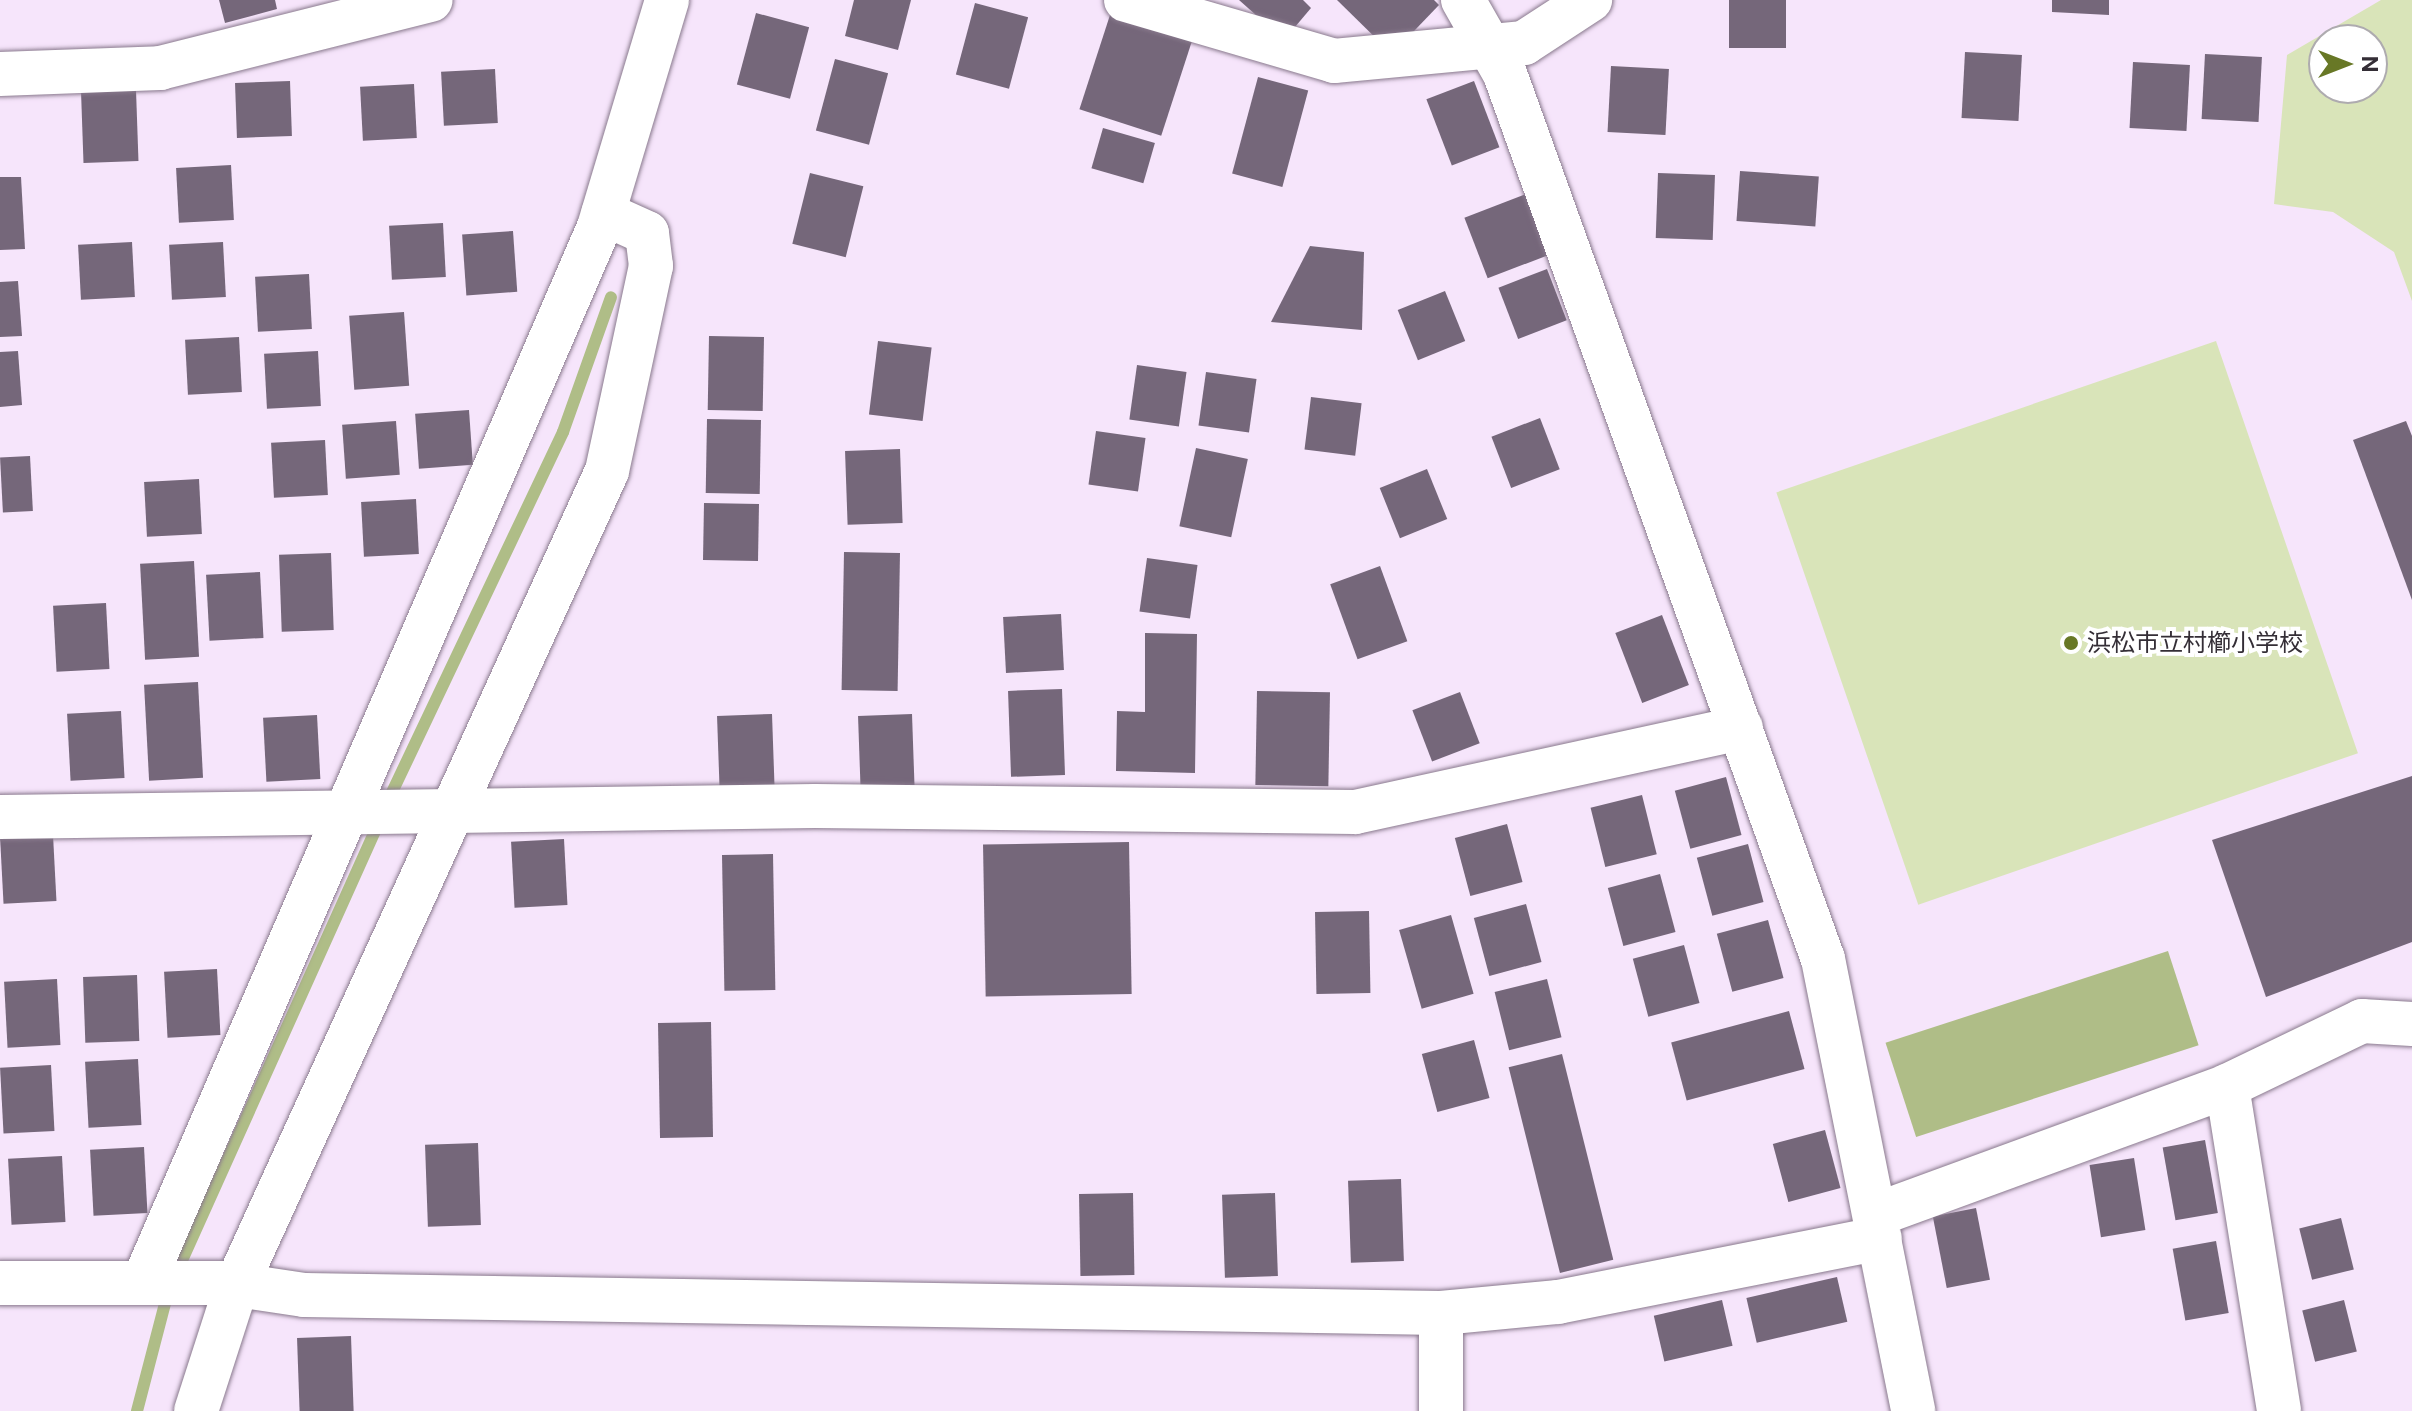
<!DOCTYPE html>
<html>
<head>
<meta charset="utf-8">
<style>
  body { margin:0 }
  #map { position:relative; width:2412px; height:1411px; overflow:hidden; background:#f6e5fb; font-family:"Public Sans","Noto Sans JP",sans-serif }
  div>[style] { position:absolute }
  .green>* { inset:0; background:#d9e4b9; transform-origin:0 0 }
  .water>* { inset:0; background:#afbd87; transform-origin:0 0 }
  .stream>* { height:12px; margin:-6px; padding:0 6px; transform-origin:6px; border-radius:6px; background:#afbd87 }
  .building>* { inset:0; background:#75677a; transform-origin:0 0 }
  .roads { filter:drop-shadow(0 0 2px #89798d) drop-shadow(0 0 2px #89798d) }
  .minor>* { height:44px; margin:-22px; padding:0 22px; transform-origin:22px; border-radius:22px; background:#fff }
  .dots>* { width:22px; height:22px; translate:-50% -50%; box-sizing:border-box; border:4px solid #fff; border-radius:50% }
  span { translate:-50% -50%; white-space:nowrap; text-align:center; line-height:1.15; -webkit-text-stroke:8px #fff; paint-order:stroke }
  .poi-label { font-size:24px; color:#342e36 }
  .left { translate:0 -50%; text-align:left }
  .north { position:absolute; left:2308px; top:24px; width:80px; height:80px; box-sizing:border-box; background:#fff; border:2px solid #aeabaf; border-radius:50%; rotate:90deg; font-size:22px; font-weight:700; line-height:32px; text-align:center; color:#342e36 }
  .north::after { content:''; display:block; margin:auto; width:28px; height:36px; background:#687826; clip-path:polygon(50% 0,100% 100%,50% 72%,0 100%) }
</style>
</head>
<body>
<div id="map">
  <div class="green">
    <div style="clip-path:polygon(evenodd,2381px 0,2412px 0,2412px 301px,2394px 252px,2333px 212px,2274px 204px,2287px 55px,2381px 0,2372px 40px,2372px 88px,2324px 88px,2324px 40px,2372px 40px)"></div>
    <div style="left:2216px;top:341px;width:436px;height:465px;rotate:71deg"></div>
  </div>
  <div class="water">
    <div style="left:2168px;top:951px;width:99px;height:297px;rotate:72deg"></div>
  </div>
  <div class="stream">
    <div style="left:386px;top:805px;width:413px;rotate:-64.6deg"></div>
    <div style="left:563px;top:432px;width:143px;rotate:-70.4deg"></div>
    <div style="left:175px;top:1276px;width:498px;rotate:-65.8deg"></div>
    <div style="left:137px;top:1411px;width:123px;rotate:-75.4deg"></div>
  </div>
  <div class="building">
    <div style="clip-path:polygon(219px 0,275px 0,277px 9px,225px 23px)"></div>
    <div style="clip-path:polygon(854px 0,911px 0,898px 50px,845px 36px)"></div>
    <div style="clip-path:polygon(1239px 0,1303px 0,1311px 8px,1284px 40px)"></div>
    <div style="clip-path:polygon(1337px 0,1434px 0,1439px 5px,1392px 54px)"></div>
    <div style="left:1729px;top:0;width:57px;height:48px"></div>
    <div style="clip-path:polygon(2052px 0,2109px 0,2109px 15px,2052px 12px)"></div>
    <div style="left:975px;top:3px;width:55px;height:74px;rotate:15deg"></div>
    <div style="left:756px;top:13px;width:55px;height:74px;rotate:15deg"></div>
    <div style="left:1110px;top:15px;width:86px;height:99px;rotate:18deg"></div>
    <div style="left:1965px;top:52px;width:57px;height:66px;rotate:3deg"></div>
    <div style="left:2205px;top:54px;width:57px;height:65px;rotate:3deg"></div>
    <div style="left:835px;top:59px;width:55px;height:74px;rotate:15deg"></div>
    <div style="left:2133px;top:62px;width:57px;height:66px;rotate:3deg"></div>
    <div style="left:1611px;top:66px;width:58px;height:66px;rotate:3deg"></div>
    <div style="left:495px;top:69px;width:54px;height:54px;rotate:87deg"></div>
    <div style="left:1258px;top:77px;width:52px;height:100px;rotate:15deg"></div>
    <div style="left:290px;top:81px;width:55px;height:55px;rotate:88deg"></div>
    <div style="left:1474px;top:81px;width:71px;height:51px;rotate:69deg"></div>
    <div style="left:414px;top:84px;width:54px;height:54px;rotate:87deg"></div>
    <div style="left:136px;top:90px;width:71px;height:55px;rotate:88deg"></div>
    <div style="left:1103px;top:128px;width:54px;height:42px;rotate:16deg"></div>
    <div style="left:231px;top:165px;width:55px;height:55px;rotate:87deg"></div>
    <div style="left:1740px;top:171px;width:79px;height:50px;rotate:4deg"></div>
    <div style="left:810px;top:173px;width:55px;height:73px;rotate:14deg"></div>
    <div style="left:1658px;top:173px;width:57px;height:65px;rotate:2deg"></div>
    <div style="clip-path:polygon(0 177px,21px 177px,25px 249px,0 250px)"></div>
    <div style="left:1526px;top:194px;width:65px;height:66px;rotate:69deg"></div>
    <div style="left:443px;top:223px;width:54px;height:54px;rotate:87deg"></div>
    <div style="left:513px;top:231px;width:61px;height:51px;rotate:86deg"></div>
    <div style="left:132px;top:242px;width:55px;height:54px;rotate:87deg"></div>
    <div style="left:223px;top:242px;width:55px;height:54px;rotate:87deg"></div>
    <div style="clip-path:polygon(1310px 246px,1364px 252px,1362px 330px,1271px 322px)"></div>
    <div style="left:1547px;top:269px;width:55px;height:52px;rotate:69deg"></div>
    <div style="left:309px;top:274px;width:55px;height:54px;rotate:87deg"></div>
    <div style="clip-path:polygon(18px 281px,22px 336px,0 337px,0 282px)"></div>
    <div style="left:1445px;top:291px;width:54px;height:51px;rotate:68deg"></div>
    <div style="left:404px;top:312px;width:74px;height:55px;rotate:86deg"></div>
    <div style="left:709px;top:336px;width:55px;height:74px;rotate:1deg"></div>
    <div style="left:239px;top:337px;width:55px;height:54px;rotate:87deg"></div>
    <div style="left:878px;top:341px;width:54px;height:74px;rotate:7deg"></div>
    <div style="clip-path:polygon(18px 351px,22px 405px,0 407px,0 352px)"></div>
    <div style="left:318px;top:351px;width:55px;height:54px;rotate:87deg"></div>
    <div style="left:1137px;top:365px;width:50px;height:55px;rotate:8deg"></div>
    <div style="left:1206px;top:372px;width:51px;height:54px;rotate:8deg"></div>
    <div style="left:1311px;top:397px;width:51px;height:53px;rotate:7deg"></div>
    <div style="left:469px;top:410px;width:55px;height:54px;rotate:86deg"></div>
    <div style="left:1540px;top:418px;width:55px;height:52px;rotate:69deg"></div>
    <div style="left:707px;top:419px;width:54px;height:74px;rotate:1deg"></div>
    <div style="left:396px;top:421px;width:54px;height:54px;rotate:86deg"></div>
    <div style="clip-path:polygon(2406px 421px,2412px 436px,2412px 600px,2353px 440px)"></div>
    <div style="left:1096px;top:431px;width:50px;height:54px;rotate:8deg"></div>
    <div style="left:325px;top:440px;width:55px;height:54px;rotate:87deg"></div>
    <div style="left:1196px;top:448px;width:53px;height:80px;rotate:12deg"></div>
    <div style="left:900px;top:449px;width:74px;height:55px;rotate:88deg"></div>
    <div style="left:30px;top:456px;width:55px;height:30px;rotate:87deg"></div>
    <div style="left:1427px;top:469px;width:54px;height:51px;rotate:68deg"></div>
    <div style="left:199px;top:479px;width:55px;height:55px;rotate:87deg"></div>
    <div style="left:416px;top:499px;width:55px;height:55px;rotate:87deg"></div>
    <div style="left:704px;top:503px;width:55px;height:57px;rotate:1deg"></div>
    <div style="left:844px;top:552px;width:56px;height:138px;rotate:1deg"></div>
    <div style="left:331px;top:553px;width:77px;height:52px;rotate:88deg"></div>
    <div style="left:1147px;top:558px;width:51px;height:54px;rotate:8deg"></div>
    <div style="left:194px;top:561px;width:96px;height:54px;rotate:87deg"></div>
    <div style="left:1380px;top:566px;width:80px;height:53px;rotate:70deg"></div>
    <div style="left:260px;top:572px;width:66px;height:54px;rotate:87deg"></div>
    <div style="left:106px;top:603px;width:66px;height:53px;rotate:87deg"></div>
    <div style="left:1061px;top:614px;width:56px;height:58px;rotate:87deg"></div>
    <div style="left:1662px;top:615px;width:75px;height:50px;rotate:69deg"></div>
    <div style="clip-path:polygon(1145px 633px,1197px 634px,1195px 773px,1116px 771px,1117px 711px,1145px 712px)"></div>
    <div style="left:198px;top:682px;width:96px;height:54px;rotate:87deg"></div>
    <div style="left:1062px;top:689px;width:86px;height:54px;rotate:88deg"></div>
    <div style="left:1257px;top:691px;width:73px;height:94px;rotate:1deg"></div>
    <div style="left:1460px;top:692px;width:55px;height:51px;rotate:69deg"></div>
    <div style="left:121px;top:711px;width:67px;height:54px;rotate:87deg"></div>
    <div style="left:772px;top:714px;width:74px;height:55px;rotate:88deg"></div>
    <div style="left:912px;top:714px;width:74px;height:54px;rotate:88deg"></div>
    <div style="left:317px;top:715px;width:64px;height:54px;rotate:87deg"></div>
    <div style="clip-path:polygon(2412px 776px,2412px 942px,2266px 997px,2212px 840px)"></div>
    <div style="left:1726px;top:777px;width:60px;height:53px;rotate:75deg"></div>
    <div style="left:1642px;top:795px;width:61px;height:53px;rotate:76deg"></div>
    <div style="left:1507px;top:824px;width:60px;height:54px;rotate:75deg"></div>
    <div style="left:53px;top:835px;width:66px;height:53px;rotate:87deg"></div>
    <div style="left:564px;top:839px;width:66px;height:53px;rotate:87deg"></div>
    <div style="left:1129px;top:842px;width:152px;height:146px;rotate:89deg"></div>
    <div style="left:1748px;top:844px;width:60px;height:53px;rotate:75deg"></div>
    <div style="left:773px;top:854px;width:136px;height:51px;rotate:89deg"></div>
    <div style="left:1660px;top:874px;width:60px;height:54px;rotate:75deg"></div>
    <div style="left:1526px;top:904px;width:60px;height:54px;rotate:75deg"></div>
    <div style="left:1369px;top:911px;width:82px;height:54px;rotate:89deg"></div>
    <div style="left:1451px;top:915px;width:82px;height:54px;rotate:74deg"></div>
    <div style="left:1768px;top:920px;width:60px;height:53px;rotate:75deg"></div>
    <div style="left:1684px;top:945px;width:60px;height:53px;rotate:75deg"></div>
    <div style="left:217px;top:969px;width:66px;height:53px;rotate:87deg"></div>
    <div style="left:137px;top:975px;width:66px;height:54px;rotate:88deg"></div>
    <div style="left:57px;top:979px;width:66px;height:53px;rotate:87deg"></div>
    <div style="left:1547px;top:979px;width:60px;height:54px;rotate:76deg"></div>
    <div style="left:1789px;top:1011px;width:60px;height:122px;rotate:75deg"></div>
    <div style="left:711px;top:1022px;width:115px;height:53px;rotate:89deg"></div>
    <div style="left:1474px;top:1040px;width:60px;height:54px;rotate:75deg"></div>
    <div style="left:1562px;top:1054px;width:212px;height:55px;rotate:76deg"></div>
    <div style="left:138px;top:1059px;width:66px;height:53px;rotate:87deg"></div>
    <div style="left:51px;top:1065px;width:66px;height:51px;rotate:87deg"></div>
    <div style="left:1825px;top:1130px;width:60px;height:54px;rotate:75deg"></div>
    <div style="left:2205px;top:1140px;width:74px;height:43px;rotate:80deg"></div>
    <div style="left:478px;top:1143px;width:82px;height:53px;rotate:88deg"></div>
    <div style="left:144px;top:1147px;width:66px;height:54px;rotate:87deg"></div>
    <div style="left:62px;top:1156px;width:66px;height:54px;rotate:87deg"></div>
    <div style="left:2134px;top:1158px;width:73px;height:45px;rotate:81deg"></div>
    <div style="left:1401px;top:1179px;width:82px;height:53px;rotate:88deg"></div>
    <div style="left:1133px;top:1193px;width:82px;height:54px;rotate:89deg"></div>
    <div style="left:1275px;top:1193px;width:83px;height:53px;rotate:88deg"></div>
    <div style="left:1976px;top:1208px;width:73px;height:44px;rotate:79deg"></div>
    <div style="left:2341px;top:1218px;width:53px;height:43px;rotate:76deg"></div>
    <div style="left:2216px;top:1241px;width:73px;height:44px;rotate:80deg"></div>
    <div style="left:1837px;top:1277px;width:46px;height:93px;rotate:77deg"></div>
    <div style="left:1722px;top:1300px;width:47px;height:70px;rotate:77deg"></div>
    <div style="left:2344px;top:1300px;width:53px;height:43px;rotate:76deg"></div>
    <div style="left:351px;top:1336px;width:75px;height:54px;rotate:88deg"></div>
  </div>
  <div class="roads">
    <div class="minor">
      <div style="left:1126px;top:0;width:217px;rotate:16.3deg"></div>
      <div style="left:1334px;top:61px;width:191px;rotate:-5.4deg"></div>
      <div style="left:1524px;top:43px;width:79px;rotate:-33.1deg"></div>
      <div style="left:1463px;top:0;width:85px;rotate:60.4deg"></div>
      <div style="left:1505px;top:74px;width:940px;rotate:70.24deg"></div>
      <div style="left:1823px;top:959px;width:461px;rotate:78.7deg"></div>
      <div style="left:0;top:74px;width:160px;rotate:-2.1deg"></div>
      <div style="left:160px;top:68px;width:279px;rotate:-14.1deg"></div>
      <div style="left:0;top:817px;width:815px;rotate:-0.77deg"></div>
      <div style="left:815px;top:806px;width:540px;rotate:0.64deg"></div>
      <div style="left:1355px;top:812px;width:395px;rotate:-12.3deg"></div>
      <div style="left:2227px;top:1086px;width:329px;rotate:80.9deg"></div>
      <div style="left:1878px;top:1214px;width:372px;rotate:-20.1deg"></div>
      <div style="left:2227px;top:1086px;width:150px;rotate:-25.7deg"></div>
      <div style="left:2362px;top:1021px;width:50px;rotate:3.4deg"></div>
      <div style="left:144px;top:1281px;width:1148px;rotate:-66.65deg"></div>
      <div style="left:599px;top:227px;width:237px;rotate:-73.3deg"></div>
      <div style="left:0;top:1283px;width:224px"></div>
      <div style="left:224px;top:1283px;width:81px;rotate:8.5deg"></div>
      <div style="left:304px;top:1295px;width:1137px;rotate:0.91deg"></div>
      <div style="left:1441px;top:1313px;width:118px;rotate:-5.4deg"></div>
      <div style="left:1558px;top:1302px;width:328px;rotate:-11.2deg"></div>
      <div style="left:1441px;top:1313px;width:98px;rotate:90deg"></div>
      <div style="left:196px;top:1411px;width:133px;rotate:-72.1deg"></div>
      <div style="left:237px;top:1284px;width:893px;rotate:-65.53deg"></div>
      <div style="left:607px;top:471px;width:210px;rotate:-77.9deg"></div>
      <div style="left:651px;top:266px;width:33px;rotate:-97deg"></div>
      <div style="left:647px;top:233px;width:48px;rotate:-155.6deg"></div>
    </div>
  </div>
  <div class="dots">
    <div style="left:2071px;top:643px;background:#687826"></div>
  </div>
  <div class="poi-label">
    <span class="left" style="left:2087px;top:643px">浜松市立村櫛小学校</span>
  </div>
  <div class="north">N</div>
</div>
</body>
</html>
